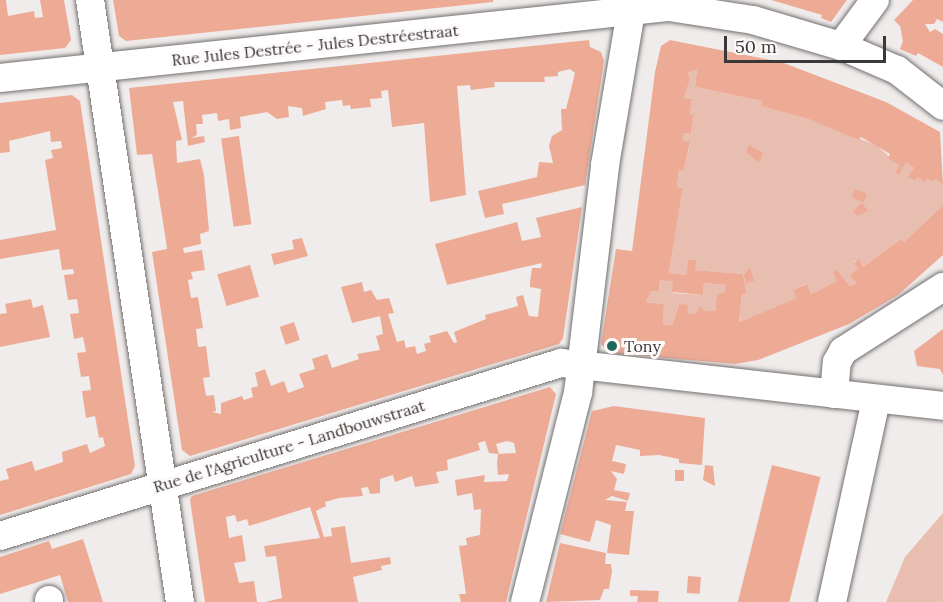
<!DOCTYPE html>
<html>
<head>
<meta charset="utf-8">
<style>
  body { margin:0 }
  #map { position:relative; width:943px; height:602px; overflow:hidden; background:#f0eceb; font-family:Lora,serif }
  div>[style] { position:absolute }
  .green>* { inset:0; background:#e8beb0 }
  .building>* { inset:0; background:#edab96; transform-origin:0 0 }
  .roads { filter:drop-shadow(0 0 2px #73706f) drop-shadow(0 0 2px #73706f) }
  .minor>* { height:28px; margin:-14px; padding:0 14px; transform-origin:14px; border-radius:14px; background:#fff }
  .dots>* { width:16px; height:16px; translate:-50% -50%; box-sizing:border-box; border:3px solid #fdfaf9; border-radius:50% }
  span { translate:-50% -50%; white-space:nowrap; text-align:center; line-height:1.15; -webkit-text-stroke:6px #fdfaf9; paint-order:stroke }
  .street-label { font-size:16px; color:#3a3939 }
  .poi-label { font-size:16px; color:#3a3939 }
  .left { translate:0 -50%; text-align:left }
  .scale { position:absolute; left:724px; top:36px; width:162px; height:27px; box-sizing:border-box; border:3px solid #3a3939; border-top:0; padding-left:8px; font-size:18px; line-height:21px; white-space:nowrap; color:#3a3939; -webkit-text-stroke:4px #fdfaf9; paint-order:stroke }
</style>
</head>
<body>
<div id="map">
  <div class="green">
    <div style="clip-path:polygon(694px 70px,697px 70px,695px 87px,762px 101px,761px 106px,811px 120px,876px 145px,899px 165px,895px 173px,898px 175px,906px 163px,914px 168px,909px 177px,914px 181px,917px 177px,925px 183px,927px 179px,933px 182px,935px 179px,943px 185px,943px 205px,904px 242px,901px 239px,863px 267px,859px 260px,854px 262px,858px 269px,851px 275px,856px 283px,850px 286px,837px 270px,837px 281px,811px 294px,806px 284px,793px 290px,796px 298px,739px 322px,742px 295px,747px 293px,743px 274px,695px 270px,695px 261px,688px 260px,686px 275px,669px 273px,683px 188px,677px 187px,679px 170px,684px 170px,690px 143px,683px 141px,684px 133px,691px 134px,694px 116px,690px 115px,692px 99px,684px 98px,690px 80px,688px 73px)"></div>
    <div style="clip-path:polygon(660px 280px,673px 282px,673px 293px,703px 295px,704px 283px,725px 285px,724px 292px,717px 296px,715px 311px,703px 310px,700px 305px,695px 314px,687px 313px,679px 304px,672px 325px,663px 324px,664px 304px,646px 302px,652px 291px,659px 291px)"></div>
    <div style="clip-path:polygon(943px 513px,943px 602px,886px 602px,905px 557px)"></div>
  </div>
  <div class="building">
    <div style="clip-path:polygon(0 0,6px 0,8px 16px,34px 11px,35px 18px,43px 17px,40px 0,64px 0,71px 40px,65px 48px,0 55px)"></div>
    <div style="clip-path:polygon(113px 0,493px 0,493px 2px,126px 41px,119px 36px)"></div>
    <div style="clip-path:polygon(771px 0,847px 0,831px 22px,821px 18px,822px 15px)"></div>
    <div style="clip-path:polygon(913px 0,943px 0,943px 22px,937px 19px,934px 24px,925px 24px,930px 32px,935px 29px,943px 34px,943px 67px,918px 53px,916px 56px,900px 49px,903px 41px,900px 26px,894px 20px)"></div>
    <div style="clip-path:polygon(589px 40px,590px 47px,601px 52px,604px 61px,585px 185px,502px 204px,504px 214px,485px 218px,478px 191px,537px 177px,539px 162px,553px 163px,549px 146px,552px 136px,562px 130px,561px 109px,566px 109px,575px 73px,570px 69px,558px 72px,558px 76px,544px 77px,545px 82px,494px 82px,495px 87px,471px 90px,470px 85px,457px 86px,466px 195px,430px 202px,424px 123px,392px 127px,388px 90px,381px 91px,382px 98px,370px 99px,371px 107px,351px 109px,350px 105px,343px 106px,342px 100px,325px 102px,326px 109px,303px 116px,302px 108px,288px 106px,289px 117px,277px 119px,267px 112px,240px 117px,241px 128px,230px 130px,229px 119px,218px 121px,217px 113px,202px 115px,203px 124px,196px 124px,197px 135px,191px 138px,204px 136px,205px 142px,188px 146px,183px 101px,173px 102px,182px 140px,176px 141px,177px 163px,200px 159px,204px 175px,209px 231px,200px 234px,201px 244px,183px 248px,184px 253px,202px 250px,205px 270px,191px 272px,193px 279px,188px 280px,191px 298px,198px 297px,203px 328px,196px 329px,198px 347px,206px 346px,210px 377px,203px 378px,206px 396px,214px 395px,216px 411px,212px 412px,221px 414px,221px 403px,242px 396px,244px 400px,253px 397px,251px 388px,258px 386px,255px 373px,265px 369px,271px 386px,284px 381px,288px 393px,304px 387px,299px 374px,315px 369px,312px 359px,327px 354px,332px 368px,359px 359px,357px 354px,380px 350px,376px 336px,383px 334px,380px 316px,352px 323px,341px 287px,362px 282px,364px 292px,371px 290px,377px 300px,389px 298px,394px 313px,388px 314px,397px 342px,404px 340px,406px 348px,415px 346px,417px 354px,426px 351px,424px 344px,431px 342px,429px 336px,447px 331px,454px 343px,457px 342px,454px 332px,486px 319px,485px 315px,518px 306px,516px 297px,523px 295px,529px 316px,538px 317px,541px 289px,530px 287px,530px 282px,532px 268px,541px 268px,542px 263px,447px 285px,435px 244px,517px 222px,522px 241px,541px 237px,536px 218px,582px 207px,563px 338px,559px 344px,190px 456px,182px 450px,152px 252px,167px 249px,166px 241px,152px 154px,137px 155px,129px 88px)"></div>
    <div style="clip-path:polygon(evenodd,670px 40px,781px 62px,886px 102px,940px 132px,943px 185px,935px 179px,933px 182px,927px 179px,925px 183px,917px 177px,915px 181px,908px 177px,914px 168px,906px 163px,899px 175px,895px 173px,899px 165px,888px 158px,890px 154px,861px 137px,859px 140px,811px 120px,761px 106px,762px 101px,695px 87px,697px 70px,694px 70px,688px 73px,690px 80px,684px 98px,692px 99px,690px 115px,694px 115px,691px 134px,684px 133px,683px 141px,690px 142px,684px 170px,679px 170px,677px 187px,683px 188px,669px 273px,686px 275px,688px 260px,696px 260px,695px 270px,743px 274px,747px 293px,742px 295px,739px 322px,796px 298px,793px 290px,807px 284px,811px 294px,837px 281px,833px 273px,837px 270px,850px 286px,856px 283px,850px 275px,858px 269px,854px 263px,859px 259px,863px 267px,901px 239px,904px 242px,943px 205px,943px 255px,898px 295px,849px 324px,758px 360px,735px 364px,609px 353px,601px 344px,616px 249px,632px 251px,655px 72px,661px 46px,670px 40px,660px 280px,673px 282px,672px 292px,703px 295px,704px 283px,725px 285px,724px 292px,717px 295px,715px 311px,703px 310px,700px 305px,695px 314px,687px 313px,688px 305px,679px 304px,672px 325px,663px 324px,664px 304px,646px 302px,652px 291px,659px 291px,660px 280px)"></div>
    <div style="clip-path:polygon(72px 95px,80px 101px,135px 466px,131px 474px,0 515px,0 481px,9px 479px,6px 469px,32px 461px,35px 471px,63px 462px,62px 452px,87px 444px,90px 453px,105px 446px,103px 437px,99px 438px,95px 416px,86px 418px,82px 391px,91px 390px,89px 376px,81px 377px,77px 353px,86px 352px,83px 337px,74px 339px,70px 314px,79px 313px,77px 299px,68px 300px,64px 275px,74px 274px,73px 269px,62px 270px,59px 249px,0 259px,0 240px,56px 230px,45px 160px,53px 158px,51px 150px,62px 148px,61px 141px,51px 142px,50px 131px,9px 141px,10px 152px,0 153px,0 103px)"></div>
    <div style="left:239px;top:136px;width:89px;height:18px;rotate:82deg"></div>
    <div style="clip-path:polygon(749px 145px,763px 153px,759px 163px,746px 152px)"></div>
    <div style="left:855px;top:189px;width:13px;height:9px;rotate:23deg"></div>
    <div style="clip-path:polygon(862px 203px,868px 211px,857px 216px,853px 211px)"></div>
    <div style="clip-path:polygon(302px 238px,308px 256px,274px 265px,271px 254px,294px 249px,292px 240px)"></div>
    <div style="left:250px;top:265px;width:33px;height:34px;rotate:74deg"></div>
    <div style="clip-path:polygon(750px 267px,754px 281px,746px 283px,744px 275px)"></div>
    <div style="clip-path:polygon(31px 299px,33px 308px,43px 305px,50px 337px,0 347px,0 314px,7px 313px,5px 304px)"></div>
    <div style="left:294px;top:322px;width:19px;height:15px;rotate:72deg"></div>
    <div style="clip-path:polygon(943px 329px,943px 375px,940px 369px,917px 366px,914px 351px)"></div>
    <div style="clip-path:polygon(550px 387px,556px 394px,506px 602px,461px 602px,459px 594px,466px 594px,459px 546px,467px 545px,466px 538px,480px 535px,481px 509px,474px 510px,472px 493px,457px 496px,455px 480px,485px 475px,484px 482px,507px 481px,509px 474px,498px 475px,497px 463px,498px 454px,516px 453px,514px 443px,507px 441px,496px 444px,499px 454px,489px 453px,485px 441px,478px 443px,480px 450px,447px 460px,448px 470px,436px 472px,439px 483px,415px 487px,412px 476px,395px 482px,393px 475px,380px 479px,380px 493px,370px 494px,368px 487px,361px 488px,363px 496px,339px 498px,325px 502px,326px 506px,316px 511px,324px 537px,332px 536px,331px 528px,345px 526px,351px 563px,390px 557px,391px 564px,381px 566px,382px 570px,353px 577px,358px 602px,265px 602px,282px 598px,276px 556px,266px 557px,264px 546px,320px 538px,310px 507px,249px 526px,247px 519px,237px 522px,235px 515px,226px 517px,229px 538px,242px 535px,246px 561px,234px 563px,239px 583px,254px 581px,257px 602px,205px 602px,190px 500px,192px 496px)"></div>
    <div style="clip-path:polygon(614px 406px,705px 418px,702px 465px,679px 463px,679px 459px,659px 455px,640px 456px,640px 450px,616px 445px,612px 461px,626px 464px,624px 474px,611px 471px,617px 479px,614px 490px,630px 493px,628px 501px,612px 496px,605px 500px,627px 502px,625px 511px,634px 511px,629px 555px,607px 553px,611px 525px,596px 520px,590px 542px,560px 534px,592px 411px)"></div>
    <div style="clip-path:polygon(705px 465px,713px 466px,715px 486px,703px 480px)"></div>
    <div style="left:772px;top:465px;width:50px;height:141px;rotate:14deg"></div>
    <div style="left:675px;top:470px;width:9px;height:11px"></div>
    <div style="clip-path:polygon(83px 539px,103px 602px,68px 602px,60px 575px,0 594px,0 557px,49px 541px,52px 549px)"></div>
    <div style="clip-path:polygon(560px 543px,606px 553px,605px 564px,611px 564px,612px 571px,609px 589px,604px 589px,600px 600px,546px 602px)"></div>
    <div style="left:688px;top:576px;width:13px;height:17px;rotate:4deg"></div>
    <div style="clip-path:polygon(630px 590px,659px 591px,658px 602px,637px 602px,638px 596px,630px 596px)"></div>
  </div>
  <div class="roads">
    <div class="minor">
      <div style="left:90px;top:0;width:609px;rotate:81.5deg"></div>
      <div style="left:841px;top:46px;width:57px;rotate:-53.5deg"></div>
      <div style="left:0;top:78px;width:673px;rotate:-6.06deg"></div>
      <div style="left:669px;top:7px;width:85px;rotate:8.8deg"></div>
      <div style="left:753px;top:20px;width:92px;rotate:16.5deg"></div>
      <div style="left:841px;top:46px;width:61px;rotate:23.2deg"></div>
      <div style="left:897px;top:70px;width:58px;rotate:38deg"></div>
      <div style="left:834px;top:394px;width:32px;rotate:-85deg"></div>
      <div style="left:837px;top:362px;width:13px;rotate:-61deg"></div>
      <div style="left:843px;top:351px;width:119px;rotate:-32.6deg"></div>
      <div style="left:0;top:536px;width:587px;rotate:-17.14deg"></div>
      <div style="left:561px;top:363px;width:384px;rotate:6.4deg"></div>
      <div style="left:49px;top:600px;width:2px;rotate:90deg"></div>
      <div style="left:525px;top:602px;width:216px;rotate:-75.8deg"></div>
      <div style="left:578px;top:393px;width:230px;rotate:-83.2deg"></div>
      <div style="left:605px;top:165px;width:167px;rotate:-80.4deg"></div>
      <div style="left:832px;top:602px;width:207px;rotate:-77.7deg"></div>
    </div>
  </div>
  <div class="dots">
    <div style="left:612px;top:346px;background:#206659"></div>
  </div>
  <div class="street-label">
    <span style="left:315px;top:45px;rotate:-6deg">Rue Jules Destrée - Jules Destréestraat</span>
    <span style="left:289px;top:446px;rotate:-17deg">Rue de l'Agriculture - Landbouwstraat</span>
  </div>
  <div class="poi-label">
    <span class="left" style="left:624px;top:346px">Tony</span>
  </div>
  <div class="scale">50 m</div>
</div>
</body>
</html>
